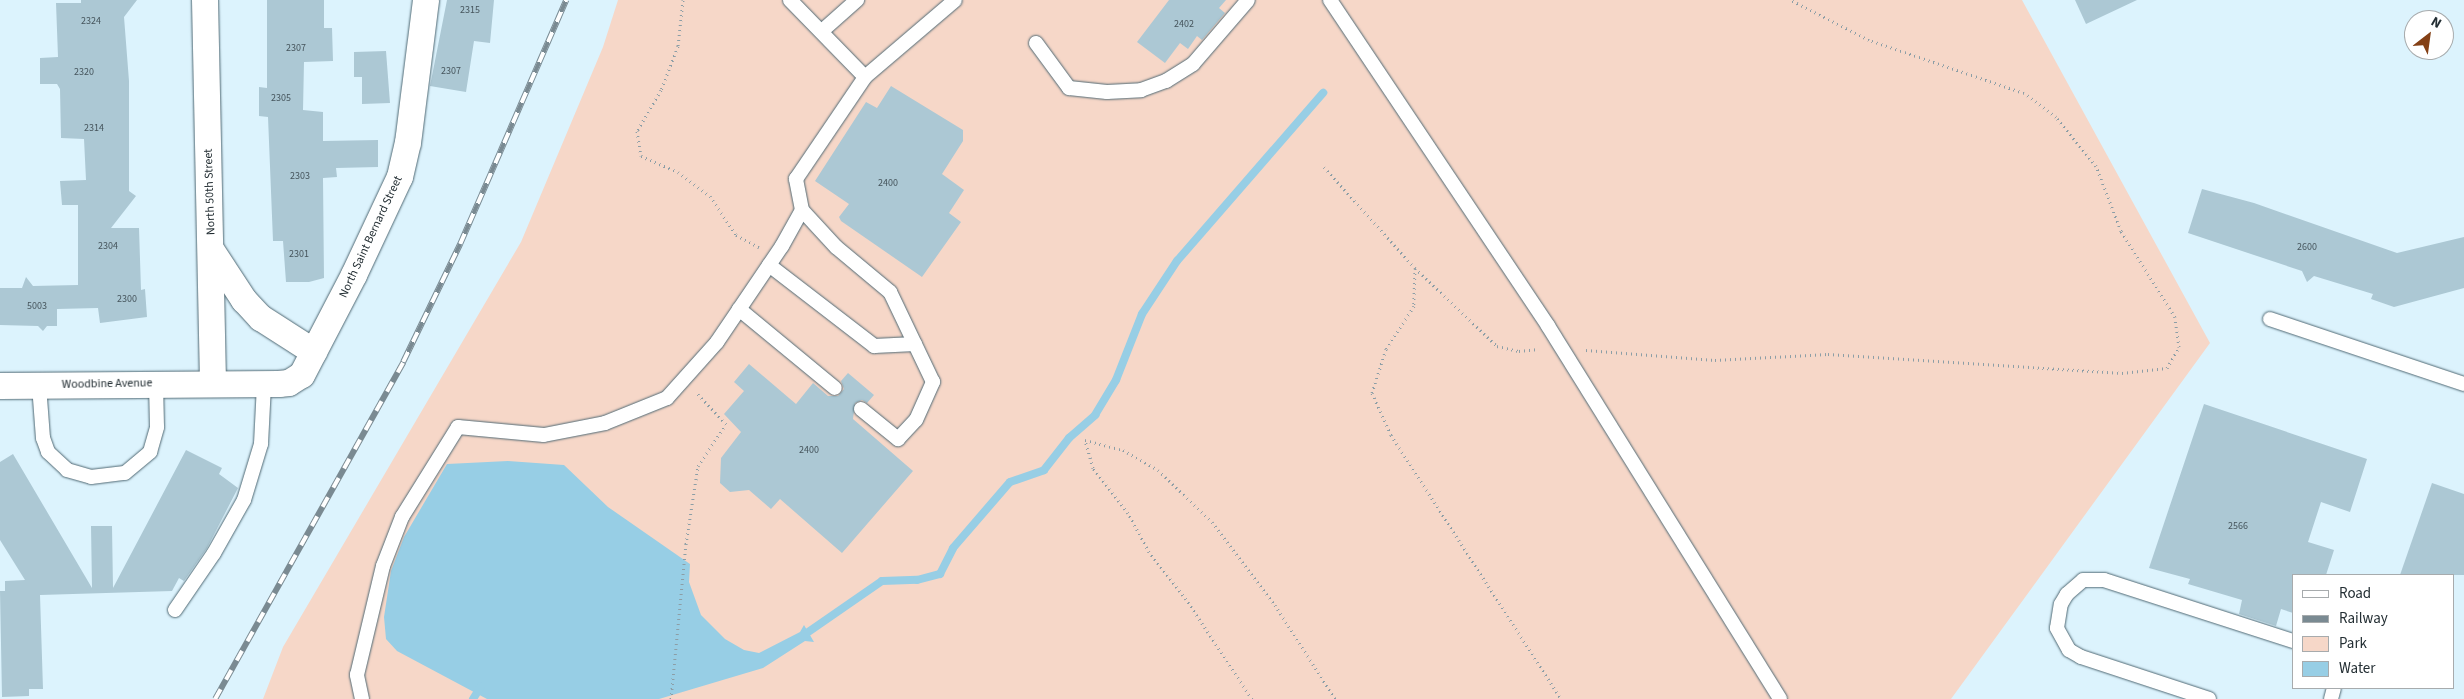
<!DOCTYPE html>
<html>
<head>
<meta charset="utf-8">
<style>
  body { margin:0 }
  #map { position:relative; width:2464px; height:699px; overflow:hidden; background:#dcf3fd; font-family:"Source Sans 3",sans-serif }
  div>[style] { position:absolute }
  .green>* { inset:0; background:#f6d7c8 }
  .water>* { inset:0; background:#97cee5 }
  .stream>* { height:8px; margin:-4px; padding:0 4px; transform-origin:4px; border-radius:4px; background:#97cee5 }
  .building>* { inset:0; background:#acc8d4 }
  .path>* { height:3px; margin-top:-1.5px; transform-origin:0; background:repeating-linear-gradient(90deg,#8c9ea6 0 1px,transparent 0 5px) }
  .roads { filter:drop-shadow(0 0 1px #506974) drop-shadow(0 0 1px #506974) }
  .service>* { height:14px; margin:-7px; padding:0 7px; transform-origin:7px; border-radius:7px; background:#fff }
  .minor>* { height:26px; margin:-13px; padding:0 13px; transform-origin:13px; border-radius:13px; background:#fff }
  .rail>* { height:5.5px; margin-top:-2.75px; transform-origin:0; background:repeating-linear-gradient(90deg,#fff 0 11px,#7a8a92 0 22px); box-sizing:border-box; border-block:1px solid #7a8a92 }
  span { translate:-50% -50%; white-space:nowrap; text-align:center; line-height:1.15; -webkit-text-stroke:4.5px #fff; paint-order:stroke }
  .number-label { font-size:10px; color:#45545b }
  .number-label span { -webkit-text-stroke-width:0 }
  .street-label { font-size:12px; color:#232e33 }
  .legend { position:absolute; left:2292px; top:574px; width:162px; height:115px; box-sizing:border-box; background:#fff; border:1px solid #a7abad; margin:0; padding:6px 9px; list-style:none; font-size:15px; color:#232e33 }
  .legend li { display:flex; align-items:center; gap:10px; height:25px }
  .legend b { width:25px; border:1px solid #a7abad }
  .north { position:absolute; left:2404px; top:10px; width:50px; height:50px; box-sizing:border-box; background:#fff; border:1px solid #a7abad; border-radius:50%; rotate:30deg; font-size:14px; font-weight:700; line-height:20px; text-align:center; color:#232e33 }
  .north::after { content:''; display:block; margin:auto; width:18px; height:22px; background:#844015; clip-path:polygon(50% 0,100% 100%,50% 72%,0 100%) }
</style>
</head>
<body>
<div id="map">
  <div class="green">
    <div style="clip-path:polygon(618px 0,2022px 0,2210px 343px,1951px 699px,263px 699px,283px 647px,521px 242px,603px 47px)"></div>
  </div>
  <div class="water">
    <div style="clip-path:polygon(508px 461px,564px 465px,608px 507px,690px 564px,689px 582px,701px 615px,725px 639px,744px 650px,759px 653px,800px 632px,804px 625px,814px 642px,805px 641px,763px 668px,659px 699px,487px 699px,397px 651px,386px 639px,384px 617px,391px 571px,404px 537px,447px 464px)"></div>
  </div>
  <div class="stream">
    <div style="left:801px;top:637px;width:98px;rotate:-34.7deg"></div>
    <div style="left:882px;top:581px;width:35px;rotate:-2deg"></div>
    <div style="left:917px;top:580px;width:24px;rotate:-15deg"></div>
    <div style="left:940px;top:574px;width:29px;rotate:-63deg"></div>
    <div style="left:953px;top:548px;width:87px;rotate:-49.2deg"></div>
    <div style="left:1010px;top:482px;width:36px;rotate:-19deg"></div>
    <div style="left:1044px;top:470px;width:41px;rotate:-52deg"></div>
    <div style="left:1069px;top:438px;width:35px;rotate:-41deg"></div>
    <div style="left:1095px;top:415px;width:41px;rotate:-59deg"></div>
    <div style="left:1116px;top:380px;width:71px;rotate:-68.5deg"></div>
    <div style="left:1142px;top:314px;width:64px;rotate:-56.6deg"></div>
    <div style="left:1177px;top:261px;width:223px;rotate:-49deg"></div>
    <div style="left:473px;top:699px;width:15px;rotate:-58deg"></div>
  </div>
  <div class="building">
    <div style="clip-path:polygon(81px 0,137px 0,124px 17px,129px 81px,129px 191px,136px 196px,111px 228px,139px 228px,141px 290px,145px 289px,147px 317px,100px 323px,98px 308px,57px 309px,57px 326px,47px 326px,43px 331px,38px 326px,0 325px,0 288px,22px 288px,26px 277px,33px 286px,78px 285px,78px 205px,62px 205px,60px 181px,86px 180px,84px 139px,61px 138px,60px 89px,57px 84px,40px 84px,40px 58px,58px 57px,56px 3px,81px 3px)"></div>
    <div style="clip-path:polygon(267px 0,324px 0,324px 28px,332px 28px,333px 61px,304px 62px,303px 110px,323px 112px,323px 141px,378px 140px,378px 167px,336px 168px,337px 177px,323px 178px,324px 278px,309px 282px,286px 282px,283px 241px,273px 241px,268px 117px,259px 116px,259px 87px,267px 88px)"></div>
    <div style="clip-path:polygon(447px 0,494px 0,490px 43px,474px 41px,466px 92px,430px 86px)"></div>
    <div style="clip-path:polygon(1169px 0,1226px 0,1219px 8px,1225px 13px,1202px 40px,1197px 36px,1188px 49px,1180px 43px,1165px 63px,1137px 42px)"></div>
    <div style="clip-path:polygon(2075px 0,2137px 0,2086px 24px)"></div>
    <div style="clip-path:polygon(386px 51px,390px 103px,362px 104px,362px 77px,354px 77px,354px 52px)"></div>
    <div style="clip-path:polygon(891px 86px,963px 130px,963px 141px,942px 174px,964px 190px,949px 213px,961px 222px,922px 277px,841px 221px,839px 217px,849px 204px,815px 181px,866px 102px,877px 108px)"></div>
    <div style="clip-path:polygon(2202px 189px,2254px 203px,2397px 253px,2464px 237px,2464px 288px,2394px 307px,2371px 299px,2373px 294px,2314px 276px,2307px 282px,2302px 271px,2188px 233px)"></div>
    <div style="clip-path:polygon(749px 364px,796px 404px,813px 383px,828px 396px,838px 396px,844px 389px,841px 381px,848px 373px,874px 395px,867px 403px,862px 400px,855px 403px,853px 419px,913px 471px,842px 553px,780px 499px,771px 509px,749px 490px,730px 492px,720px 483px,721px 458px,741px 432px,724px 414px,744px 391px,734px 382px)"></div>
    <div style="clip-path:polygon(2204px 404px,2367px 459px,2350px 512px,2321px 502px,2308px 542px,2334px 550px,2326px 575px,2293px 575px,2293px 613px,2281px 609px,2276px 626px,2239px 614px,2242px 600px,2188px 584px,2190px 579px,2149px 568px)"></div>
    <div style="clip-path:polygon(186px 450px,222px 468px,219px 474px,238px 488px,207px 548px,184px 581px,179px 578px,172px 591px,40px 595px,43px 689px,29px 689px,29px 696px,2px 697px,0 591px,5px 591px,5px 581px,25px 580px,0 540px,0 462px,13px 454px,92px 588px,91px 526px,112px 526px,113px 588px)"></div>
    <div style="clip-path:polygon(2432px 483px,2464px 494px,2464px 575px,2400px 575px)"></div>
  </div>
  <div class="path">
    <div style="left:683px;top:0;width:46px;rotate:96.2deg"></div>
    <div style="left:678px;top:46px;width:47px;rotate:111.1deg"></div>
    <div style="left:661px;top:90px;width:48px;rotate:120.3deg"></div>
    <div style="left:637px;top:131px;width:25px;rotate:81deg"></div>
    <div style="left:641px;top:156px;width:40px;rotate:23.4deg"></div>
    <div style="left:678px;top:172px;width:40px;rotate:37deg"></div>
    <div style="left:710px;top:196px;width:47px;rotate:56.3deg"></div>
    <div style="left:736px;top:235px;width:26px;rotate:28deg"></div>
    <div style="left:1324px;top:167px;width:136px;rotate:48deg"></div>
    <div style="left:1415px;top:268px;width:113px;rotate:43.6deg"></div>
    <div style="left:1497px;top:346px;width:23px;rotate:13deg"></div>
    <div style="left:1519px;top:351px;width:20px;rotate:-6deg"></div>
    <div style="left:1415px;top:268px;width:38px;rotate:92deg"></div>
    <div style="left:1414px;top:306px;width:51px;rotate:123.1deg"></div>
    <div style="left:1386px;top:349px;width:46px;rotate:107.7deg"></div>
    <div style="left:1372px;top:393px;width:46px;rotate:65.7deg"></div>
    <div style="left:1391px;top:435px;width:314px;rotate:57.2deg"></div>
    <div style="left:1586px;top:350px;width:129px;rotate:4.4deg"></div>
    <div style="left:1715px;top:360px;width:113px;rotate:-3deg"></div>
    <div style="left:1828px;top:354px;width:295px;rotate:3.7deg"></div>
    <div style="left:2122px;top:373px;width:45px;rotate:-6.3deg"></div>
    <div style="left:2167px;top:368px;width:24px;rotate:-60deg"></div>
    <div style="left:2179px;top:347px;width:30px;rotate:-98deg"></div>
    <div style="left:2175px;top:317px;width:102px;rotate:-122.1deg"></div>
    <div style="left:2121px;top:231px;width:70px;rotate:-111deg"></div>
    <div style="left:2096px;top:166px;width:63px;rotate:-129.2deg"></div>
    <div style="left:2056px;top:117px;width:40px;rotate:-143deg"></div>
    <div style="left:2024px;top:93px;width:164px;rotate:-161.1deg"></div>
    <div style="left:1869px;top:40px;width:88px;rotate:-152.9deg"></div>
    <div style="left:671px;top:699px;width:156px;rotate:-84.5deg"></div>
    <div style="left:686px;top:544px;width:79px;rotate:-81.3deg"></div>
    <div style="left:698px;top:466px;width:50px;rotate:-56.3deg"></div>
    <div style="left:726px;top:424px;width:44px;rotate:-133.2deg"></div>
    <div style="left:1252px;top:699px;width:120px;rotate:-123.4deg"></div>
    <div style="left:1186px;top:599px;width:60px;rotate:-128.2deg"></div>
    <div style="left:1149px;top:552px;width:44px;rotate:-118.3deg"></div>
    <div style="left:1128px;top:513px;width:57px;rotate:-127.9deg"></div>
    <div style="left:1093px;top:468px;width:29px;rotate:-106deg"></div>
    <div style="left:1085px;top:440px;width:39px;rotate:15deg"></div>
    <div style="left:1123px;top:450px;width:40px;rotate:29.7deg"></div>
    <div style="left:1158px;top:470px;width:75px;rotate:43.9deg"></div>
    <div style="left:1212px;top:522px;width:104px;rotate:52.8deg"></div>
    <div style="left:1275px;top:605px;width:112px;rotate:57.4deg"></div>
  </div>
  <div class="roads">
    <div class="service">
      <div style="left:790px;top:0;width:107px;rotate:45.8deg"></div>
      <div style="left:1330px;top:0;width:392px;rotate:56.2deg"></div>
      <div style="left:1548px;top:326px;width:439px;rotate:58.1deg"></div>
      <div style="left:822px;top:31px;width:47px;rotate:-41.5deg"></div>
      <div style="left:1036px;top:43px;width:56px;rotate:53.7deg"></div>
      <div style="left:1069px;top:88px;width:38px;rotate:6deg"></div>
      <div style="left:1107px;top:92px;width:34px;rotate:-3deg"></div>
      <div style="left:1141px;top:90px;width:27px;rotate:-20deg"></div>
      <div style="left:1166px;top:81px;width:32px;rotate:-32deg"></div>
      <div style="left:1193px;top:64px;width:84px;rotate:-49.3deg"></div>
      <div style="left:769px;top:265px;width:133px;rotate:37.6deg"></div>
      <div style="left:874px;top:346px;width:41px;rotate:-2.8deg"></div>
      <div style="left:739px;top:309px;width:124px;rotate:39.5deg"></div>
      <div style="left:2270px;top:319px;width:205px;rotate:18.5deg"></div>
      <div style="left:39px;top:385px;width:53px;rotate:85.7deg"></div>
      <div style="left:43px;top:438px;width:15px;rotate:70deg"></div>
      <div style="left:48px;top:452px;width:26px;rotate:43deg"></div>
      <div style="left:67px;top:470px;width:25px;rotate:16deg"></div>
      <div style="left:91px;top:477px;width:34px;rotate:-7deg"></div>
      <div style="left:125px;top:473px;width:33px;rotate:-40deg"></div>
      <div style="left:150px;top:452px;width:26px;rotate:-74deg"></div>
      <div style="left:157px;top:427px;width:43px;rotate:-91.3deg"></div>
      <div style="left:861px;top:409px;width:48px;rotate:39deg"></div>
      <div style="left:898px;top:439px;width:26px;rotate:-47deg"></div>
      <div style="left:916px;top:420px;width:42px;rotate:-65.9deg"></div>
      <div style="left:933px;top:382px;width:100px;rotate:-115.5deg"></div>
      <div style="left:890px;top:292px;width:70px;rotate:-140.2deg"></div>
      <div style="left:836px;top:247px;width:50px;rotate:-132.6deg"></div>
      <div style="left:802px;top:210px;width:32px;rotate:-101deg"></div>
      <div style="left:796px;top:179px;width:123px;rotate:-55.9deg"></div>
      <div style="left:865px;top:77px;width:118px;rotate:-40.5deg"></div>
      <div style="left:175px;top:610px;width:69px;rotate:-55.6deg"></div>
      <div style="left:214px;top:553px;width:61px;rotate:-60.5deg"></div>
      <div style="left:244px;top:500px;width:59px;rotate:-73.1deg"></div>
      <div style="left:261px;top:444px;width:60px;rotate:-87.1deg"></div>
      <div style="left:362px;top:699px;width:25px;rotate:-102deg"></div>
      <div style="left:357px;top:675px;width:112px;rotate:-76.6deg"></div>
      <div style="left:383px;top:566px;width:53px;rotate:-68.8deg"></div>
      <div style="left:402px;top:517px;width:106px;rotate:-58.1deg"></div>
      <div style="left:458px;top:427px;width:86px;rotate:5.3deg"></div>
      <div style="left:544px;top:435px;width:62px;rotate:-11.1deg"></div>
      <div style="left:605px;top:423px;width:67px;rotate:-22deg"></div>
      <div style="left:667px;top:398px;width:75px;rotate:-48.2deg"></div>
      <div style="left:717px;top:342px;width:116px;rotate:-55.9deg"></div>
      <div style="left:782px;top:246px;width:41px;rotate:-60.9deg"></div>
      <div style="left:2209px;top:699px;width:135px;rotate:-161.8deg"></div>
      <div style="left:2081px;top:657px;width:14px;rotate:-150deg"></div>
      <div style="left:2069px;top:650px;width:25px;rotate:-119deg"></div>
      <div style="left:2057px;top:628px;width:24px;rotate:-81deg"></div>
      <div style="left:2061px;top:604px;width:12px;rotate:-59deg"></div>
      <div style="left:2067px;top:594px;width:21px;rotate:-41deg"></div>
      <div style="left:2083px;top:580px;width:21px"></div>
      <div style="left:2104px;top:580px;width:199px;rotate:17.9deg"></div>
      <div style="left:2331px;top:699px;width:11px;rotate:-75deg"></div>
    </div>
    <div class="minor">
      <div style="left:205px;top:0;width:384px;rotate:88.8deg"></div>
      <div style="left:212px;top:251px;width:59px;rotate:56.9deg"></div>
      <div style="left:244px;top:300px;width:25px;rotate:47deg"></div>
      <div style="left:261px;top:318px;width:63px;rotate:32.7deg"></div>
      <div style="left:0;top:386px;width:279px;rotate:-0.4deg"></div>
      <div style="left:279px;top:384px;width:10px;rotate:-6deg"></div>
      <div style="left:289px;top:383px;width:15px;rotate:-32deg"></div>
      <div style="left:302px;top:375px;width:113px;rotate:-62.5deg"></div>
      <div style="left:354px;top:275px;width:108px;rotate:-64.9deg"></div>
      <div style="left:400px;top:177px;width:35px;rotate:-77deg"></div>
      <div style="left:408px;top:143px;width:144px;rotate:-82.8deg"></div>
    </div>
  </div>
  <div class="rail">
    <div style="left:215px;top:699px;width:386px;rotate:-60.8deg"></div>
    <div style="left:403px;top:362px;width:131px;rotate:-64.2deg"></div>
    <div style="left:460px;top:244px;width:266px;rotate:-66.5deg"></div>
  </div>
  <div class="number-label">
    <span style="left:470px;top:11px">2315</span>
    <span style="left:91px;top:22px">2324</span>
    <span style="left:1184px;top:25px">2402</span>
    <span style="left:296px;top:49px">2307</span>
    <span style="left:451px;top:72px">2307</span>
    <span style="left:84px;top:73px">2320</span>
    <span style="left:281px;top:99px">2305</span>
    <span style="left:94px;top:129px">2314</span>
    <span style="left:300px;top:177px">2303</span>
    <span style="left:888px;top:184px">2400</span>
    <span style="left:108px;top:247px">2304</span>
    <span style="left:2307px;top:248px">2600</span>
    <span style="left:299px;top:255px">2301</span>
    <span style="left:127px;top:300px">2300</span>
    <span style="left:37px;top:307px">5003</span>
    <span style="left:809px;top:451px">2400</span>
    <span style="left:2238px;top:527px">2566</span>
  </div>
  <div class="street-label">
    <span style="left:210px;top:192px;rotate:-92deg">North 50th Street</span>
    <span style="left:371px;top:237px;rotate:-65deg">North Saint Bernard Street</span>
    <span style="left:107px;top:384px;rotate:-1deg">Woodbine Avenue</span>
  </div>
  <ul class="legend">
  <li><b style="height:6px;background:#fff"></b>Road</li>
  <li><b style="height:6px;background:#7a8a92"></b>Railway</li>
  <li><b style="height:14px;background:#f6d7c8"></b>Park</li>
  <li><b style="height:14px;background:#97cee5"></b>Water</li>
  </ul>
  <div class="north">N</div>
</div>
</body>
</html>
